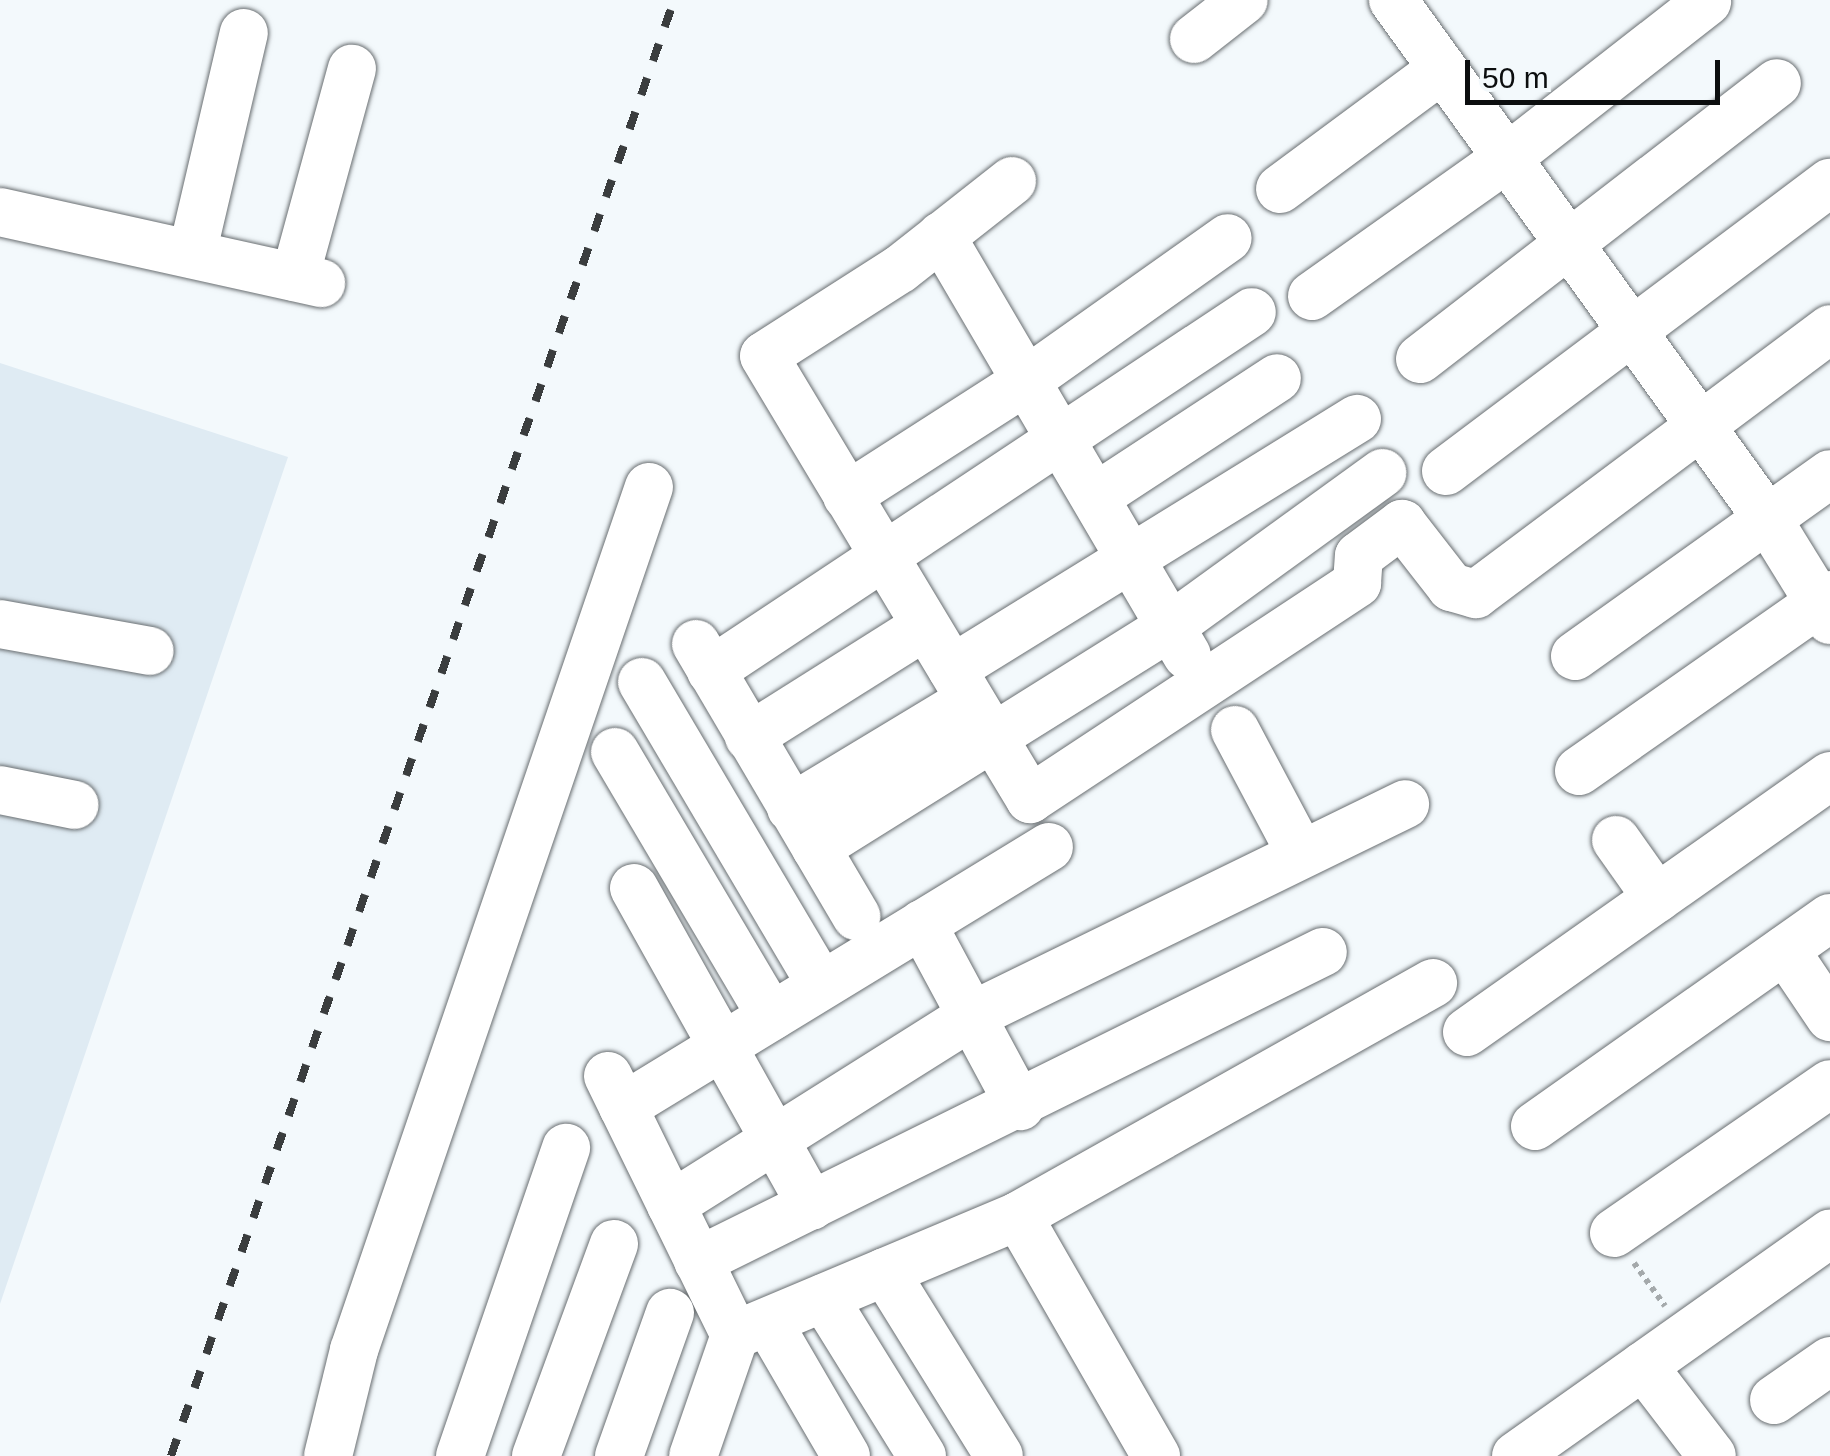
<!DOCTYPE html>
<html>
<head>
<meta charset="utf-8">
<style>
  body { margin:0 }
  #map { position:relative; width:1830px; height:1456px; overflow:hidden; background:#f3f9fc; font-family:Arial,sans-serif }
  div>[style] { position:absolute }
  .built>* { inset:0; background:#dfebf3 }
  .path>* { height:6px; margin-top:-3px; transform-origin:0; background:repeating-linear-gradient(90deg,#a4a9ab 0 5px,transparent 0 10px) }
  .roads { filter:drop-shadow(0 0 2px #696e71) drop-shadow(0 0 2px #696e71) }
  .minor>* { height:48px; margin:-24px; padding:0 24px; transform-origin:24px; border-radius:24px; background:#fff }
  .rail>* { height:8px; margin-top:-4px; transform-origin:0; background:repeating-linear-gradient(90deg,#3a3d3e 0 18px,transparent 0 36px) }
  span { translate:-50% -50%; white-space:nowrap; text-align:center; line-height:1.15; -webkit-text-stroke:10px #f3f9fc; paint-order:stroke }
  .scale { position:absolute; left:1465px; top:60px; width:255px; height:45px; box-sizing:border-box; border:5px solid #0c0e0f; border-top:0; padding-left:12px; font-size:30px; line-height:35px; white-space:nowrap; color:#0c0e0f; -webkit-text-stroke:8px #f3f9fc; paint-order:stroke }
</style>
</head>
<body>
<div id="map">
  <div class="built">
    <div style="clip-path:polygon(0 363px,288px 457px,0 1304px)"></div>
  </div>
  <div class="path">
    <div style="left:1634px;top:1263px;width:53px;rotate:54.2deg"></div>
  </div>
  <div class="roads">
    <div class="minor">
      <div style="left:1393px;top:0;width:639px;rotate:54.17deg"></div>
      <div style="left:1767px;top:518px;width:120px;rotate:58.3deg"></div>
      <div style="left:1194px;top:39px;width:63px;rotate:-38deg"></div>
      <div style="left:1012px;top:181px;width:142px;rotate:141.8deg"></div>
      <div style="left:900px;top:269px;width:161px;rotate:147.4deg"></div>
      <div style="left:764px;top:356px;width:517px;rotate:59.02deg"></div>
      <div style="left:1030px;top:799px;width:392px;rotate:-33.4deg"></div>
      <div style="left:1357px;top:583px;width:27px;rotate:-86deg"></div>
      <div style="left:1359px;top:556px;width:54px;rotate:-36.7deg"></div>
      <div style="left:1402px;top:524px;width:80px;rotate:52.1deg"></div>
      <div style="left:1451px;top:587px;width:26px;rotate:16deg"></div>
      <div style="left:1476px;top:594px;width:442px;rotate:-36.8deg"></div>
      <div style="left:1280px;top:189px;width:200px;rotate:-36.5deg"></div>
      <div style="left:0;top:212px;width:329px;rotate:12.5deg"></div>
      <div style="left:941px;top:236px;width:486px;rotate:59.6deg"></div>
      <div style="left:192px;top:254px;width:227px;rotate:-76.8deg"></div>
      <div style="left:295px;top:277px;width:216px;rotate:-74.7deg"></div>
      <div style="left:1312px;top:296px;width:239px;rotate:-35.3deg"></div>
      <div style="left:1507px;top:158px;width:254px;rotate:-38deg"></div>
      <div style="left:1420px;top:359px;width:451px;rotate:-37.7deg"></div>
      <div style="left:1446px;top:471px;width:480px;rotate:-36.9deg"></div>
      <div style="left:847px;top:496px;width:213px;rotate:-32.7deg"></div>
      <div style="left:1026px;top:381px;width:247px;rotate:-35.3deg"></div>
      <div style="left:1097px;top:496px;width:215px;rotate:-33.2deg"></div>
      <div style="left:0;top:624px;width:152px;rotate:10.2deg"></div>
      <div style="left:696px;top:644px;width:316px;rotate:59.5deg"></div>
      <div style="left:1575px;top:656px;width:313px;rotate:-35.5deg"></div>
      <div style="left:952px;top:669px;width:476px;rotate:-31.7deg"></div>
      <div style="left:711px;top:671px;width:649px;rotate:-33.57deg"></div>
      <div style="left:642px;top:682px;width:352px;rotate:59.4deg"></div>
      <div style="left:1235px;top:730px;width:140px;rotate:62deg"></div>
      <div style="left:749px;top:737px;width:208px;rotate:-32.2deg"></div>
      <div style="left:615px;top:752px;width:307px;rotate:59.4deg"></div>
      <div style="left:1579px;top:771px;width:307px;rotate:-35deg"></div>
      <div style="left:0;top:790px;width:76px;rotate:11.3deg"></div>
      <div style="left:791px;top:808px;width:209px;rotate:-31.1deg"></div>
      <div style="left:1616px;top:840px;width:71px;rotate:54.7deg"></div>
      <div style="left:816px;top:848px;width:419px;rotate:-32deg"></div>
      <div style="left:1171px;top:626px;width:261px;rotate:-35.9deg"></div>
      <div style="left:634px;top:888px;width:364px;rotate:60.8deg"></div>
      <div style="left:922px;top:924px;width:207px;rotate:61.7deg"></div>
      <div style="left:1785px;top:950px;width:81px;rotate:56.1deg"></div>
      <div style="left:1467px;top:1032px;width:444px;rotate:-35.2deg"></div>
      <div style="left:608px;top:1076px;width:288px;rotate:63.9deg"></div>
      <div style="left:735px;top:1335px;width:128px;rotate:109.1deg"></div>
      <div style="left:623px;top:1107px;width:499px;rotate:-31.4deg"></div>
      <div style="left:1535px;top:1126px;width:361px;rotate:-35.2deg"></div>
      <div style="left:671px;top:1205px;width:355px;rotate:-32.2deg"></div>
      <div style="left:971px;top:1016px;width:483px;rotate:-26deg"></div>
      <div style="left:1018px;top:1216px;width:476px;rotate:-29.3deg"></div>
      <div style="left:1614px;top:1233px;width:262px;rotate:-34.6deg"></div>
      <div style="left:698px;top:1261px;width:697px;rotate:-26.31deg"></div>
      <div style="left:885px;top:1272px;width:216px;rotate:58.2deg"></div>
      <div style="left:824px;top:1298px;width:186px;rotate:58.2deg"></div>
      <div style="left:768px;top:1322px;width:155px;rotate:59.8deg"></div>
      <div style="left:735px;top:1335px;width:307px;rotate:-22.8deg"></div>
      <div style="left:1018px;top:1216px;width:277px;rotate:60.1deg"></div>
      <div style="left:1643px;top:1366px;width:113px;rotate:52.5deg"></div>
      <div style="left:1774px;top:1400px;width:68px;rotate:-34.9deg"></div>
      <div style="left:328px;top:1456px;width:109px;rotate:-76.2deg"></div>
      <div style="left:354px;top:1350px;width:912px;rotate:-71.13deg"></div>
      <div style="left:460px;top:1456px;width:326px;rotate:-71deg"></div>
      <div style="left:536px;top:1456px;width:226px;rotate:-69.8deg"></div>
      <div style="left:619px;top:1456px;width:152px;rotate:-70.4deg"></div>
      <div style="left:1516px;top:1456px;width:385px;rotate:-35.3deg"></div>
    </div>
  </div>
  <div class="rail">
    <div style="left:171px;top:1456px;width:1540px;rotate:-70.94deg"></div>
  </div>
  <div class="scale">50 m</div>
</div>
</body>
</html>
